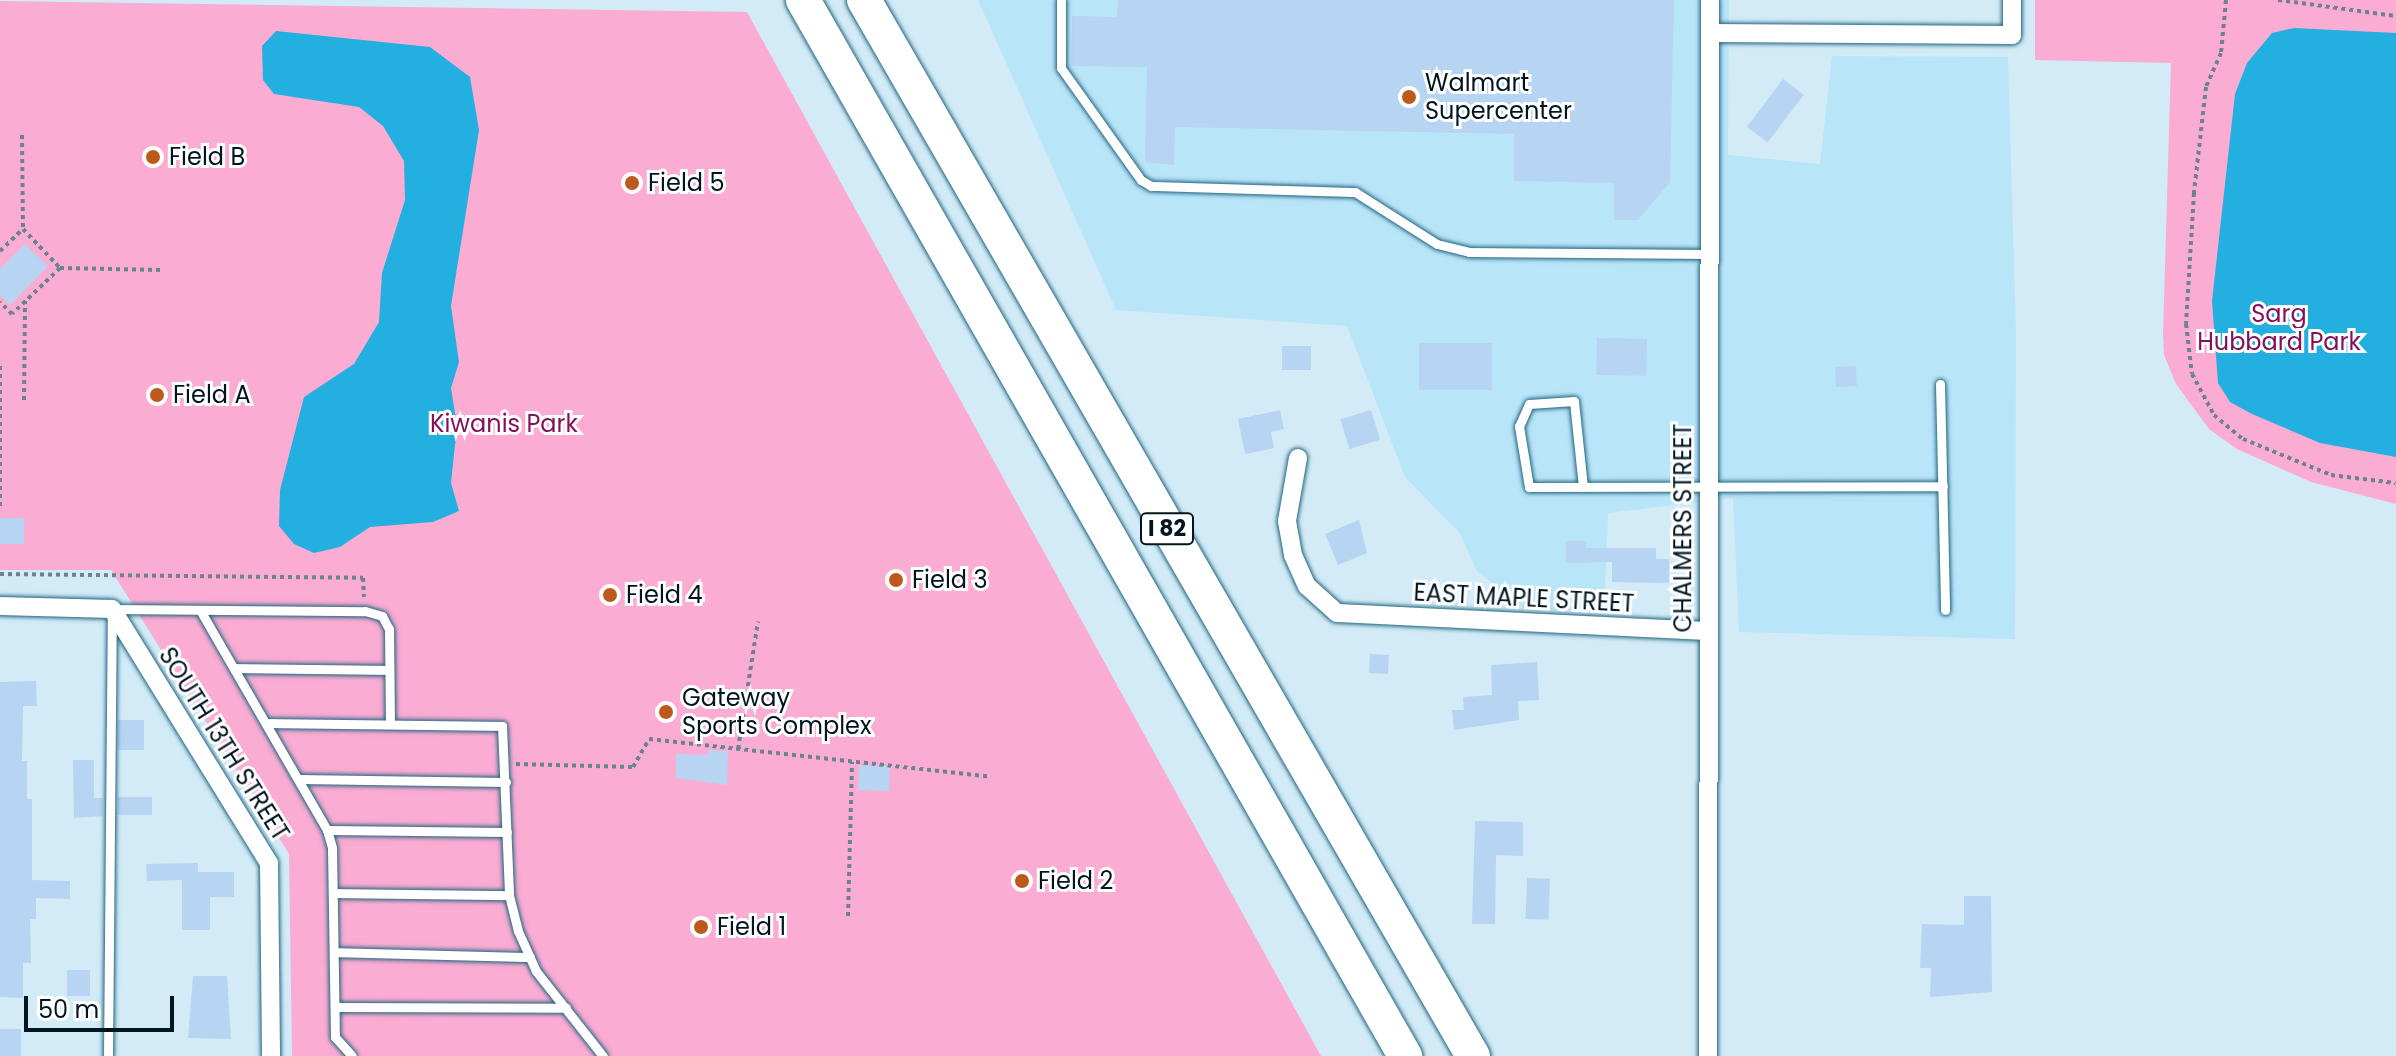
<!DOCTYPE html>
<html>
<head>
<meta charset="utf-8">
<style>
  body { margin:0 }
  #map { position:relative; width:2396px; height:1056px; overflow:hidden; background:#d2ebf7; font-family:Poppins,sans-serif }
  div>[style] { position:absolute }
  .built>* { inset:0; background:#b9e5f9 }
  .green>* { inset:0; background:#faacd3 }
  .water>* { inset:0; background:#23afdf }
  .building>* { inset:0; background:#b7d5f2; transform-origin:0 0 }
  .path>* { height:4px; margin-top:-2px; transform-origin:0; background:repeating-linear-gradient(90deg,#6c838e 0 4px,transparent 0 8px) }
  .roads { filter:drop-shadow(0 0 2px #216680) drop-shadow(0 0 2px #216680) }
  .service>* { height:9px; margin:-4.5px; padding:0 4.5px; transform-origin:4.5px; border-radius:4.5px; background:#fff }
  .minor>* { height:18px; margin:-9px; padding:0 9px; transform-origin:9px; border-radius:9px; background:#fff }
  .motorway>* { height:34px; margin:-17px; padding:0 17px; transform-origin:17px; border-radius:17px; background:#fff }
  .dots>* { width:22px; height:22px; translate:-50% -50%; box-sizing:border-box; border:4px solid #fff; border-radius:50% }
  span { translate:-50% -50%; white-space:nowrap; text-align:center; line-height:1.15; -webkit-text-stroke:6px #fff; paint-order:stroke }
  .shield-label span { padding:2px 6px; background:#fff; border:2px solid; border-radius:6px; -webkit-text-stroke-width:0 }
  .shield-label { font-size:22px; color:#001520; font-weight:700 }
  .poi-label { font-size:24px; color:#001520 }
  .left { translate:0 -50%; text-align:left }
  .park-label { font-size:24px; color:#83125a }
  .street-label { font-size:24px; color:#001520 }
  .scale { position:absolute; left:24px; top:996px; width:150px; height:36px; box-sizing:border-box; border:4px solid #001520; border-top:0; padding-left:10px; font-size:24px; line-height:28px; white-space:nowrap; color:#001520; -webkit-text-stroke:6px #fff; paint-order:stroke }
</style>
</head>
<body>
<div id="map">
  <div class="built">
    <div style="clip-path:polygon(978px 0,1729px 0,1728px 155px,1820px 164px,1832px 56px,2008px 57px,2016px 334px,2015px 639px,1739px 632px,1733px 498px,1608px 513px,1604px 610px,1526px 610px,1477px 571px,1459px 532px,1405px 477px,1347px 326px,1116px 310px)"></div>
  </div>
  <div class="green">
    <div style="clip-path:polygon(2035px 0,2396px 0,2396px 504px,2311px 482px,2237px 449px,2209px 429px,2176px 384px,2164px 355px,2163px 334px,2171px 63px,2035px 60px)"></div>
    <div style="clip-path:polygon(0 1px,747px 12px,1321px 1056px,292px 1056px,289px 854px,111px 570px,0 570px)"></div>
  </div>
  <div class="water">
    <div style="clip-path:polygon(2294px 28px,2396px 33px,2396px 457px,2320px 443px,2252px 414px,2230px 402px,2218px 383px,2212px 301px,2235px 94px,2247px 63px,2272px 33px)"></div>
    <div style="clip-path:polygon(276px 31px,430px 47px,470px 77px,479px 130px,451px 306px,459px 362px,451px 388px,457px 426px,451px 483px,459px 511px,433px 522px,370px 527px,340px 547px,314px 553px,294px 544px,279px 526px,280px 490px,304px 397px,354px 364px,379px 322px,382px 273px,405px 200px,404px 161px,383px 126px,359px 107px,274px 94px,263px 80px,262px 46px)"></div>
  </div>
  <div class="building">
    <div style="clip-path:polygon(1118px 0,1674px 0,1670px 182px,1638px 220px,1614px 220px,1614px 183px,1514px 181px,1514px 134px,1175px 127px,1174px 165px,1145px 162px,1147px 67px,1071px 66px,1072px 16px,1117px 17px)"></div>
    <div style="left:1783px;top:79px;width:26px;height:60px;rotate:37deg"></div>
    <div style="clip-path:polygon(25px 244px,48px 266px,10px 305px,0 295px,0 269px)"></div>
    <div style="left:1597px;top:338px;width:50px;height:37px;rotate:1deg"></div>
    <div style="left:1419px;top:343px;width:73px;height:47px"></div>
    <div style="left:1282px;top:346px;width:29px;height:24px"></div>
    <div style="left:1856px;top:366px;width:20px;height:21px;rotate:87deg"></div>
    <div style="clip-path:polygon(1280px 410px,1284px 429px,1271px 432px,1274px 448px,1245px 454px,1238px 419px)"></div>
    <div style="left:1371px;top:410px;width:31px;height:32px;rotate:73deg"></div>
    <div style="left:0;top:518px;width:24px;height:26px"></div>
    <div style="clip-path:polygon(1359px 520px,1367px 553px,1338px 565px,1325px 534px)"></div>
    <div style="clip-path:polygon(1566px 541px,1586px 541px,1586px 548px,1656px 548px,1656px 559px,1669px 559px,1669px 583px,1612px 582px,1612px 562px,1566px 563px)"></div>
    <div style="left:1370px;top:654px;width:19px;height:19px;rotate:3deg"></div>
    <div style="clip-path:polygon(1537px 662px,1539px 700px,1518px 701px,1519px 720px,1454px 730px,1452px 710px,1464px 710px,1463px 697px,1492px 695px,1491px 665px)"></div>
    <div style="clip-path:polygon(36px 681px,37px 706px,23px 706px,22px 761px,27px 761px,27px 799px,32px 799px,32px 880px,70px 881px,70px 899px,36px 898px,36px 919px,30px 919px,31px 963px,23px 963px,23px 998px,0 997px,0 682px)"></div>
    <div style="left:118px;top:720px;width:26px;height:30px"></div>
    <div style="clip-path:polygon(708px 750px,728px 751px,727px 785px,676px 778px,676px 754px,708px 755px)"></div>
    <div style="clip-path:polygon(73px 760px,94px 760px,94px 798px,103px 798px,103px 816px,74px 818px)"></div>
    <div style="left:859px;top:765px;width:31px;height:25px;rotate:2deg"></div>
    <div style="left:152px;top:797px;width:18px;height:34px;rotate:90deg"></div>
    <div style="clip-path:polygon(1475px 821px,1523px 822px,1523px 856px,1496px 855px,1495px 924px,1472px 924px)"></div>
    <div style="clip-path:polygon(198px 863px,198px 872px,234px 872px,234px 897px,210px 897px,210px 930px,182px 930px,182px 880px,147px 881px,146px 864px)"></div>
    <div style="left:1527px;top:878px;width:23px;height:41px;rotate:2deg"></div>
    <div style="clip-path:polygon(1964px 896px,1991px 896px,1992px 992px,1930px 997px,1931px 968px,1920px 968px,1922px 924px,1964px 925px)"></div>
    <div style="left:67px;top:970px;width:23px;height:26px"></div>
    <div style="clip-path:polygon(193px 976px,227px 976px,231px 1039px,188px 1038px)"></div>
    <div style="left:0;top:1029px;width:21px;height:27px"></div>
  </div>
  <div class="path">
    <div style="left:2226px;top:0;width:53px;rotate:95.4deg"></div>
    <div style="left:2221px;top:53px;width:37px;rotate:114deg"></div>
    <div style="left:2206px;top:87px;width:107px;rotate:96.5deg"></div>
    <div style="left:2194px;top:193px;width:131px;rotate:93.5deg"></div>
    <div style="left:2186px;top:324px;width:50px;rotate:83.2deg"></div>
    <div style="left:2192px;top:374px;width:47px;rotate:61.8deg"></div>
    <div style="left:2214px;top:415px;width:38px;rotate:40deg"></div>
    <div style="left:2243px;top:439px;width:95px;rotate:22.2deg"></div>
    <div style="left:2331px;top:475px;width:65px;rotate:7deg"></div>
    <div style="left:2278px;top:0;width:119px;rotate:7.7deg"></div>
    <div style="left:22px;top:135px;width:94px;rotate:89.4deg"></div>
    <div style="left:0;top:251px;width:32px;rotate:-44deg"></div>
    <div style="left:23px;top:229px;width:54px;rotate:46.5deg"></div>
    <div style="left:60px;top:268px;width:66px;rotate:136.2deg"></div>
    <div style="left:12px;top:314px;width:17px;rotate:-135deg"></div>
    <div style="left:60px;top:268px;width:100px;rotate:1.1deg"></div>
    <div style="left:0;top:366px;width:141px;rotate:90deg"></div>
    <div style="left:24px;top:400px;width:99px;rotate:-89.4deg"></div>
    <div style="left:0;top:574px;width:363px;rotate:0.6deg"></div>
    <div style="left:363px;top:578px;width:19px;rotate:87deg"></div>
    <div style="left:738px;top:749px;width:129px;rotate:-81.1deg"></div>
    <div style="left:516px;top:764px;width:117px;rotate:1.5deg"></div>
    <div style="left:633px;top:767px;width:32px;rotate:-60deg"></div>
    <div style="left:649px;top:739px;width:344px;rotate:6.3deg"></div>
    <div style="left:848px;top:916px;width:154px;rotate:-88.5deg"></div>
  </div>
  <div class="roads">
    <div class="service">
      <div style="left:1061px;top:0;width:68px;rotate:90deg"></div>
      <div style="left:1061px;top:68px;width:138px;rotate:54.5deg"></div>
      <div style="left:1141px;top:180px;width:12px;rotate:31deg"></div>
      <div style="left:1151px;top:186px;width:204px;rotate:1.7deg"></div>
      <div style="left:1355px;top:192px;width:97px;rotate:32.4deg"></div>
      <div style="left:1437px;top:244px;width:33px;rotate:14deg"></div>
      <div style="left:1469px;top:252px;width:238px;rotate:0.5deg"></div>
      <div style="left:1940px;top:384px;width:226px;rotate:88.7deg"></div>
      <div style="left:1583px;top:487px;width:86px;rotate:-96deg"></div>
      <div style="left:1574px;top:401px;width:45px;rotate:176.2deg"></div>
      <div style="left:1529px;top:404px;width:24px;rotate:114deg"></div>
      <div style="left:1519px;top:426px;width:62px;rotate:80.7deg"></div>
      <div style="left:1529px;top:487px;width:414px;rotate:-0.1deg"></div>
      <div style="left:200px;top:610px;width:254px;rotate:60deg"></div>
      <div style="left:327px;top:830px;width:19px;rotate:74deg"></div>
      <div style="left:332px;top:848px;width:189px;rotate:89.1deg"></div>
      <div style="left:335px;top:1037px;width:25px;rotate:48deg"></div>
      <div style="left:234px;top:668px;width:155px;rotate:0.7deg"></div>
      <div style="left:267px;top:723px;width:235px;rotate:0.7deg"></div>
      <div style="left:502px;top:726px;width:169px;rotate:87.6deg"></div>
      <div style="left:509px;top:895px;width:37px;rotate:76deg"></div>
      <div style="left:518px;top:931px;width:44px;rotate:65.8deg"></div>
      <div style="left:536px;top:971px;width:108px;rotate:51.8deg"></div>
      <div style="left:299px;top:779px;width:207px;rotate:0.8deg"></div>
      <div style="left:327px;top:830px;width:180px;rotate:0.6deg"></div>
      <div style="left:333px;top:893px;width:176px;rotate:0.7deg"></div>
      <div style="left:334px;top:952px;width:196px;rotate:1.5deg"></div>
      <div style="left:335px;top:1007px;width:231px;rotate:0.2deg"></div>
      <div style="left:108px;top:1056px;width:447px;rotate:-89.5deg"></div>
      <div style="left:112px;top:609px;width:253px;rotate:0.5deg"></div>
      <div style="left:365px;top:611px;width:18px;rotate:16deg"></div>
      <div style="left:382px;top:616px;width:15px;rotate:62deg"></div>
      <div style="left:389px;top:629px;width:94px;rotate:89.4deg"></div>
    </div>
    <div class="minor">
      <div style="left:1710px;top:33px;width:302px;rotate:0.4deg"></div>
      <div style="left:2012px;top:35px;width:35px;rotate:-90deg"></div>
      <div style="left:1298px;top:458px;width:64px;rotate:99.9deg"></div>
      <div style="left:1287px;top:521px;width:35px;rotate:80deg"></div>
      <div style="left:1293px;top:555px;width:34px;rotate:66deg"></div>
      <div style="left:1307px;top:586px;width:40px;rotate:42deg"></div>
      <div style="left:1337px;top:613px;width:371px;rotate:2.8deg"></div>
      <div style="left:0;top:606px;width:112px;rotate:1.5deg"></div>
      <div style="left:112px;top:609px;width:299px;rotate:58.3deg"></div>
      <div style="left:269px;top:863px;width:193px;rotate:89.4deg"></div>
      <div style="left:1708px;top:1056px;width:1056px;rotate:-89.89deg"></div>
    </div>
    <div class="motorway">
      <div style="left:803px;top:0;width:1216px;rotate:60.31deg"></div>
      <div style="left:864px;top:0;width:1219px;rotate:60.03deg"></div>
    </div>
  </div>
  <div class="dots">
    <div style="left:1409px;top:97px;background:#bc5a1d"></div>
    <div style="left:153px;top:157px;background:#bc5a1d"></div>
    <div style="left:632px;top:183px;background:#bc5a1d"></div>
    <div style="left:157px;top:395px;background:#bc5a1d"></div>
    <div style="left:896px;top:580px;background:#bc5a1d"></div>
    <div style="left:610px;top:595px;background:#bc5a1d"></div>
    <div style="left:666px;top:712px;background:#bc5a1d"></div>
    <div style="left:1022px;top:881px;background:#bc5a1d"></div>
    <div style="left:701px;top:927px;background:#bc5a1d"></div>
  </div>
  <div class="shield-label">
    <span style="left:1167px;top:529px">I 82</span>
  </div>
  <div class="poi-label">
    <span class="left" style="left:1425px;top:97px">Walmart<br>Supercenter</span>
    <span class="left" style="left:169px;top:157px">Field B</span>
    <span class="left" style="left:648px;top:183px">Field 5</span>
    <span class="left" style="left:173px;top:395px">Field A</span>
    <span class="left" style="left:912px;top:580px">Field 3</span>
    <span class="left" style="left:626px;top:595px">Field 4</span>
    <span class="left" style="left:682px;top:712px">Gateway<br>Sports Complex</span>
    <span class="left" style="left:1038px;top:881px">Field 2</span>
    <span class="left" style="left:717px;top:927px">Field 1</span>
  </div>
  <div class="park-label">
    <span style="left:2279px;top:328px">Sarg<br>Hubbard Park</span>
    <span style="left:504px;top:424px">Kiwanis Park</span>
  </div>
  <div class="street-label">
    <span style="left:1683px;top:528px;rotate:-90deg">CHALMERS STREET</span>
    <span style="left:1524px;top:598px;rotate:3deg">EAST MAPLE STREET</span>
    <span style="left:224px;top:744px;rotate:58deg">SOUTH 13TH STREET</span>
  </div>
  <div class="scale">50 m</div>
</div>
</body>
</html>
